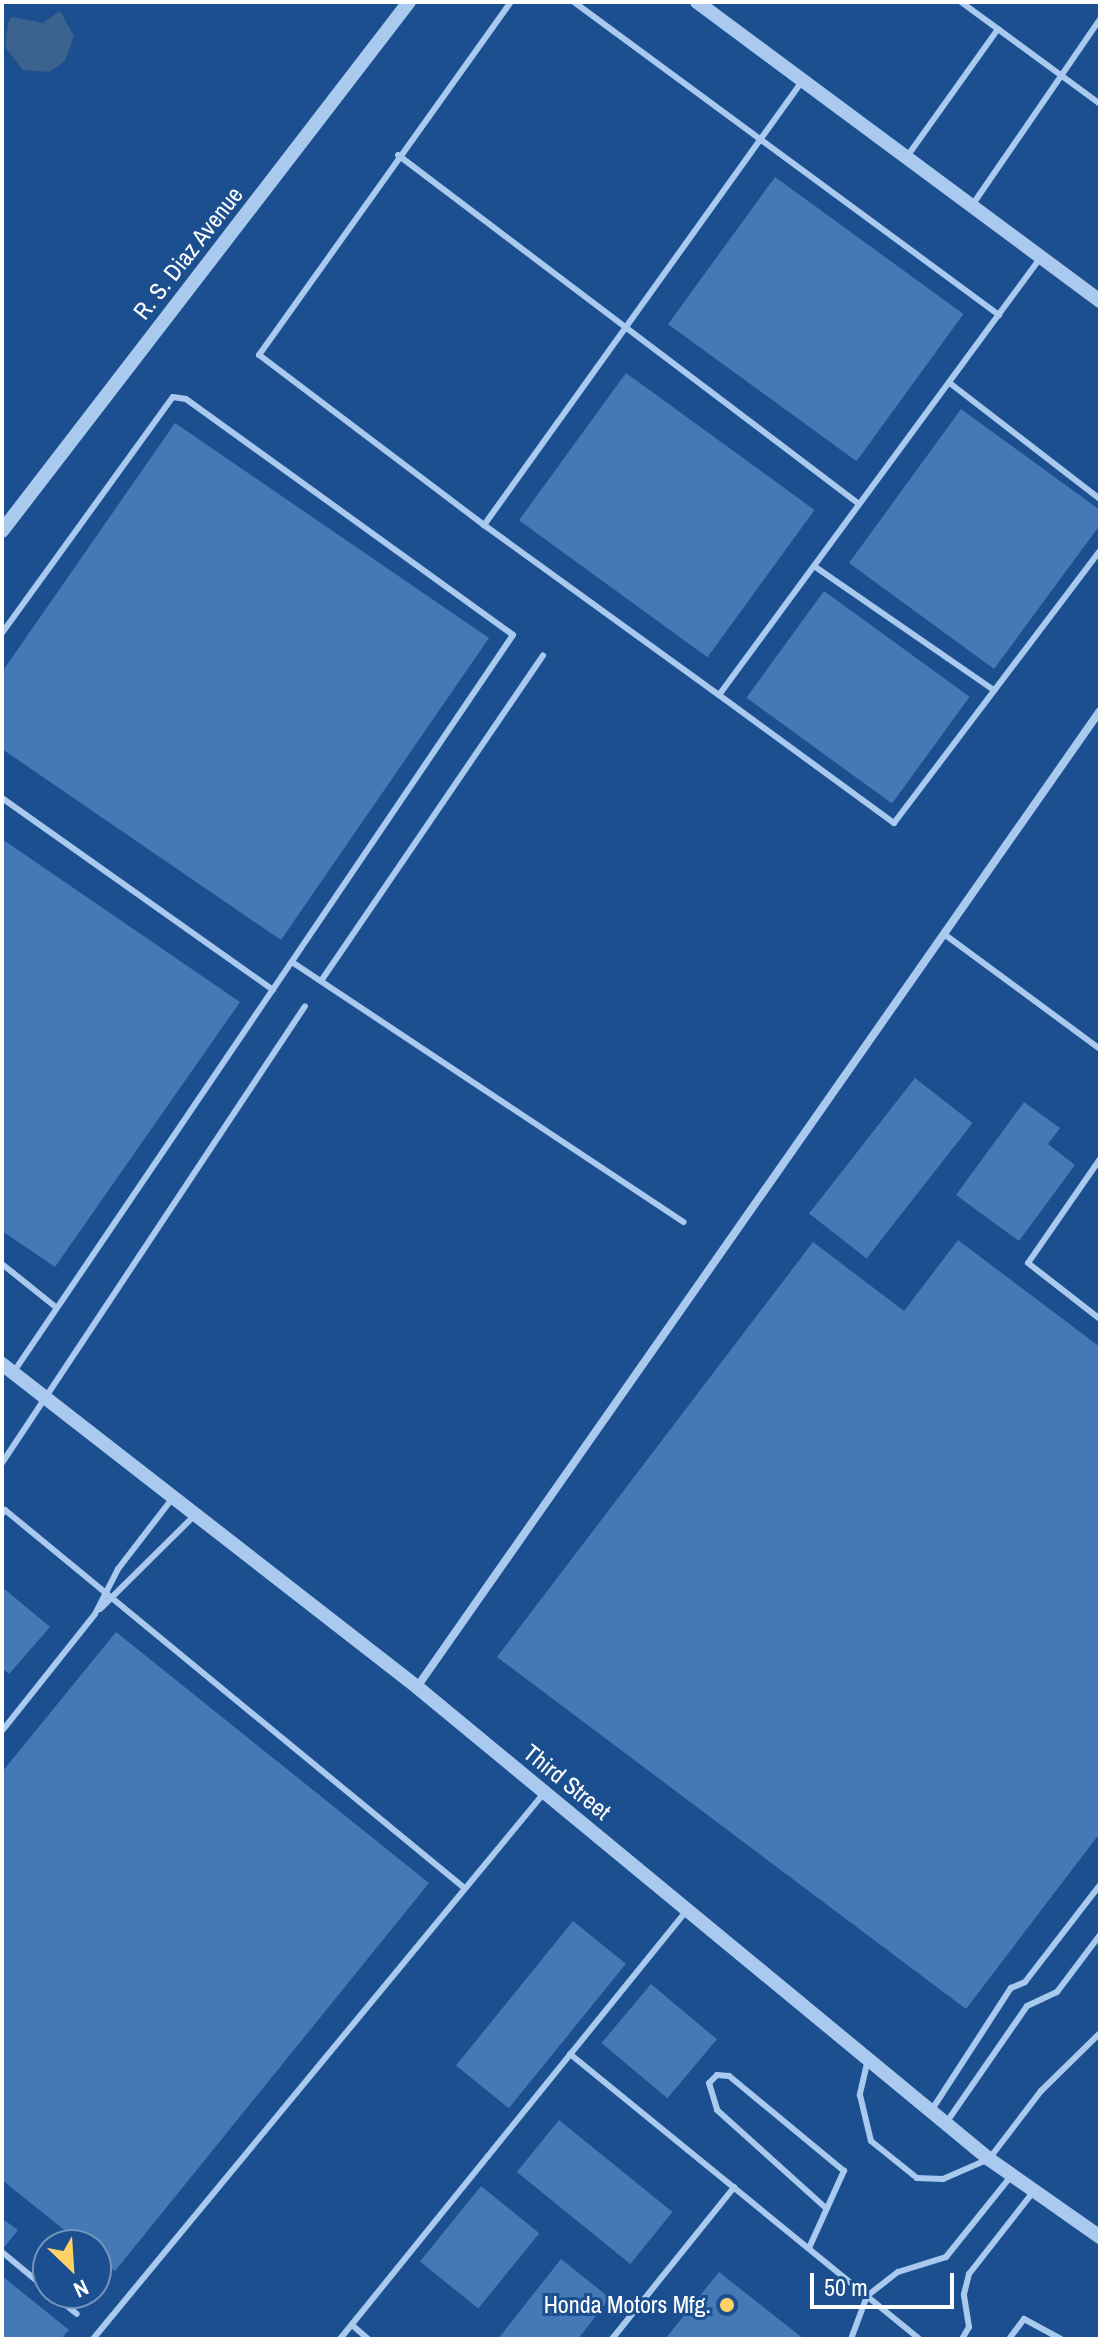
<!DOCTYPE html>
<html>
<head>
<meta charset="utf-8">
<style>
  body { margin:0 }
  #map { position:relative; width:1102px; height:2341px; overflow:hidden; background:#1b4f8f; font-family:"Archivo Narrow",sans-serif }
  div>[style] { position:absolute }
  .water>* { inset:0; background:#3c6290 }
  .building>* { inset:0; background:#4478b7; transform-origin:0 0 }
  .service>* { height:6px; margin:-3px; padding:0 3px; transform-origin:3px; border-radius:3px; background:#a9c9ee }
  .minor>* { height:8px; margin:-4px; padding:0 4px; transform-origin:4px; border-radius:4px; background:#a9c9ee }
  .tertiary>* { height:14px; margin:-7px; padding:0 7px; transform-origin:7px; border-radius:7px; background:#a9c9ee }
  .dots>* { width:22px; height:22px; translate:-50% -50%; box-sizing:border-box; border:4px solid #1b4f8f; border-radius:50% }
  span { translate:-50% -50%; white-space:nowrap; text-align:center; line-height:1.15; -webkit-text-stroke:6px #1b4f8f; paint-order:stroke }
  .street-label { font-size:24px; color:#fff }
  .poi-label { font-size:24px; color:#fff }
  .right { translate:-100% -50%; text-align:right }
  .frame { position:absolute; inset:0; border:4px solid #fff; pointer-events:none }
  .north { position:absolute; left:32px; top:2229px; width:80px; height:80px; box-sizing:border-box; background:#1b4f8f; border:2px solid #7695bc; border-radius:50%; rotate:155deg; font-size:22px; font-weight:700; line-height:32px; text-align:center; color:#fff }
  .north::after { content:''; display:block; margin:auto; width:28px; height:36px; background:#ffd166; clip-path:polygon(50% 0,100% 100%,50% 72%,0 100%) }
  .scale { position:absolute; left:810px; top:2273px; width:144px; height:36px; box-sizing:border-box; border:4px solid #fff; border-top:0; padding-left:10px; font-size:24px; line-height:28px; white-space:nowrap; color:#fff; -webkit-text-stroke:6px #1b4f8f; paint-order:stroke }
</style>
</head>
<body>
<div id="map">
  <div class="water">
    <div style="clip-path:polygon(60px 11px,74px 36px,65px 61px,49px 72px,23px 70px,5px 47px,8px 23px,12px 17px,43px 23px)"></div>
  </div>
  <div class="building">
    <div style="left:775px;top:177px;width:233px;height:182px;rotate:36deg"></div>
    <div style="left:626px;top:373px;width:233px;height:182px;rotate:36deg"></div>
    <div style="clip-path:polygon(961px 409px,1100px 510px,1100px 525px,994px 669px,849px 563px)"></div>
    <div style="clip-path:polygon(175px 423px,489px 638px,281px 940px,2px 749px,2px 672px)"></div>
    <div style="left:824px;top:591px;width:180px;height:132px;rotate:36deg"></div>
    <div style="clip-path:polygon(2px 839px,240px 1002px,55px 1267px,2px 1231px)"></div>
    <div style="left:915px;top:1078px;width:73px;height:172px;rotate:38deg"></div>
    <div style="clip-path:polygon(1024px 1102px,1060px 1128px,1048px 1144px,1075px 1165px,1019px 1241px,956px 1195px)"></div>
    <div style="clip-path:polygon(958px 1240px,1100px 1347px,1100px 1833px,966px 2009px,497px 1657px,813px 1242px,904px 1311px)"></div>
    <div style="clip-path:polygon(2px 1587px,50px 1627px,9px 1674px,2px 1668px)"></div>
    <div style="clip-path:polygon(116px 1632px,429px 1883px,115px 2271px,96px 2256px,96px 2245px,83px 2245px,2px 2180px,2px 1772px)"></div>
    <div style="left:573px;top:1921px;width:68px;height:186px;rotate:39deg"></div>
    <div style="left:651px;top:1984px;width:86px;height:77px;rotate:40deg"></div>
    <div style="left:559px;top:2120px;width:146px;height:67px;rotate:39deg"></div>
    <div style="left:481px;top:2186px;width:75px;height:97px;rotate:39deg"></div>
    <div style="clip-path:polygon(4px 2220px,18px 2230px,2px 2250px,2px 2222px)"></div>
    <div style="clip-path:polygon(48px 2249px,48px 2278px,34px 2266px)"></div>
    <div style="clip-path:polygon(561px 2259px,610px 2298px,578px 2339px,498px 2339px)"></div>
    <div style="clip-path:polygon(719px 2272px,804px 2339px,665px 2339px)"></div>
    <div style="clip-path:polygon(2px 2276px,69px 2330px,61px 2339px,2px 2339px)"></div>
  </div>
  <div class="service">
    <div style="left:574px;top:2px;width:528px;rotate:36.37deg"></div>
    <div style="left:998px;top:29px;width:127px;rotate:36.3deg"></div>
    <div style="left:803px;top:80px;width:548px;rotate:125.63deg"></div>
    <div style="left:484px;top:525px;width:290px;rotate:35.9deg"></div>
    <div style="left:719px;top:695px;width:544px;rotate:-53.68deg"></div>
    <div style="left:398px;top:155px;width:578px;rotate:37.13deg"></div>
    <div style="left:906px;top:158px;width:158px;rotate:-54.5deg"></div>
    <div style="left:998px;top:29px;width:46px;rotate:-143.9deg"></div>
    <div style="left:973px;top:204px;width:224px;rotate:-55.5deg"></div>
    <div style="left:951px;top:384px;width:188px;rotate:37.7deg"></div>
    <div style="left:484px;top:525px;width:282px;rotate:-142.9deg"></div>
    <div style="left:259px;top:355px;width:434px;rotate:-54.5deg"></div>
    <div style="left:814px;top:566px;width:219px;rotate:34.6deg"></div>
    <div style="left:2px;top:633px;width:291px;rotate:-54.1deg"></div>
    <div style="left:173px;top:397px;width:13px;rotate:9deg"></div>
    <div style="left:186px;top:399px;width:403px;rotate:35.8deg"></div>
    <div style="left:513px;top:635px;width:891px;rotate:124.12deg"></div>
    <div style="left:719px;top:695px;width:217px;rotate:36.2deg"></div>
    <div style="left:894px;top:823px;width:341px;rotate:-52.9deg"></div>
    <div style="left:2px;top:798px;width:332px;rotate:35.3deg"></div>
    <div style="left:944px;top:934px;width:194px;rotate:36.4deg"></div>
    <div style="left:292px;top:962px;width:470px;rotate:33.6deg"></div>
    <div style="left:321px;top:981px;width:394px;rotate:-55.7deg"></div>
    <div style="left:1100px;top:1159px;width:126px;rotate:124.7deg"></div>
    <div style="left:1028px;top:1263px;width:91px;rotate:37.9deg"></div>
    <div style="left:2px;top:1264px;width:70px;rotate:38.7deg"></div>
    <div style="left:2px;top:1463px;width:548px;rotate:-56.45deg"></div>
    <div style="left:2px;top:1514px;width:5px;rotate:-53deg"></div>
    <div style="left:5px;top:1510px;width:592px;rotate:39.45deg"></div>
    <div style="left:100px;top:1609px;width:132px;rotate:-44.7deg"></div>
    <div style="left:2px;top:1731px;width:149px;rotate:-51.5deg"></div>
    <div style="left:95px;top:1614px;width:51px;rotate:-62.9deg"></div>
    <div style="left:118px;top:1569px;width:88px;rotate:-52.4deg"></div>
    <div style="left:570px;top:2054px;width:451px;rotate:39.2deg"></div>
    <div style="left:868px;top:2059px;width:37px;rotate:103deg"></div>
    <div style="left:860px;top:2095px;width:47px;rotate:76.6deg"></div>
    <div style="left:871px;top:2141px;width:59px;rotate:38.8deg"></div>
    <div style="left:917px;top:2178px;width:26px;rotate:2deg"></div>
    <div style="left:943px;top:2179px;width:50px;rotate:-23.5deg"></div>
    <div style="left:989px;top:2159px;width:86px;rotate:-52.6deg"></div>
    <div style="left:1041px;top:2091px;width:83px;rotate:-44.5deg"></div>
    <div style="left:931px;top:2111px;width:147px;rotate:-57deg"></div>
    <div style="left:1011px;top:1988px;width:15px;rotate:-23deg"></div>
    <div style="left:1025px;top:1982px;width:123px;rotate:-52.3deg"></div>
    <div style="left:946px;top:2123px;width:142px;rotate:-55.3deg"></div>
    <div style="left:1027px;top:2006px;width:33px;rotate:-25deg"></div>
    <div style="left:1057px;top:1992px;width:71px;rotate:-53deg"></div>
    <div style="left:809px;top:2248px;width:85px;rotate:-65.6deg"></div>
    <div style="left:844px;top:2171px;width:149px;rotate:-140.4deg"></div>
    <div style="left:729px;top:2076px;width:12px;rotate:-175deg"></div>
    <div style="left:717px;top:2075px;width:11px;rotate:135deg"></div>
    <div style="left:709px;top:2083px;width:28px;rotate:73deg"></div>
    <div style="left:717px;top:2110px;width:147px;rotate:42deg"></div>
    <div style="left:2px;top:2252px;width:60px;rotate:39.6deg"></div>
    <div style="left:51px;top:2293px;width:33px;rotate:39deg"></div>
    <div style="left:352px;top:2325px;width:21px;rotate:41deg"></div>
    <div style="left:93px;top:2339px;width:708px;rotate:-50.44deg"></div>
    <div style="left:340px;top:2339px;width:552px;rotate:-51.03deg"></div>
    <div style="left:612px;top:2339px;width:195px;rotate:-51.2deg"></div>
    <div style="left:851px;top:2339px;width:46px;rotate:-69.6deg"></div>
    <div style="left:867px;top:2296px;width:39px;rotate:-38deg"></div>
    <div style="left:898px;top:2272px;width:50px;rotate:-17.4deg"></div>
    <div style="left:946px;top:2257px;width:105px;rotate:-51.2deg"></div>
    <div style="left:962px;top:2339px;width:14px;rotate:-60deg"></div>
    <div style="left:969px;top:2327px;width:33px;rotate:-99deg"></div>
    <div style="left:964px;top:2294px;width:21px;rotate:-76deg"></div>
    <div style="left:969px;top:2274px;width:104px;rotate:-52deg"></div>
    <div style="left:1009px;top:2339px;width:25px;rotate:-53deg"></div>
    <div style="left:1024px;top:2319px;width:42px;rotate:28.4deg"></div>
  </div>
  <div class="minor">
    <div style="left:417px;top:1687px;width:1191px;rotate:-55.02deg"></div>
  </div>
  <div class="tertiary">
    <div style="left:697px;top:2px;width:502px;rotate:36.57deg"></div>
    <div style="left:2px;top:531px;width:667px;rotate:-52.43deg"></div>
    <div style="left:2px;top:1364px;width:526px;rotate:37.89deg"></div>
    <div style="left:417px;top:1687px;width:742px;rotate:39.53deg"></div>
    <div style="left:989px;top:2159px;width:136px;rotate:35.1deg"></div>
  </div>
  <div class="dots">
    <div style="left:727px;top:2305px;background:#ffd166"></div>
  </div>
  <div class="street-label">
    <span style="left:188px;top:253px;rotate:-52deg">R. S. Diaz Avenue</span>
    <span style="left:567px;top:1782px;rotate:39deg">Third Street</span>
  </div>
  <div class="poi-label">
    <span class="right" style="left:711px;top:2305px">Honda Motors Mfg.</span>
  </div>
  <div class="frame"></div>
  <div class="north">N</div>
  <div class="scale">50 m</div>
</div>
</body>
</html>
